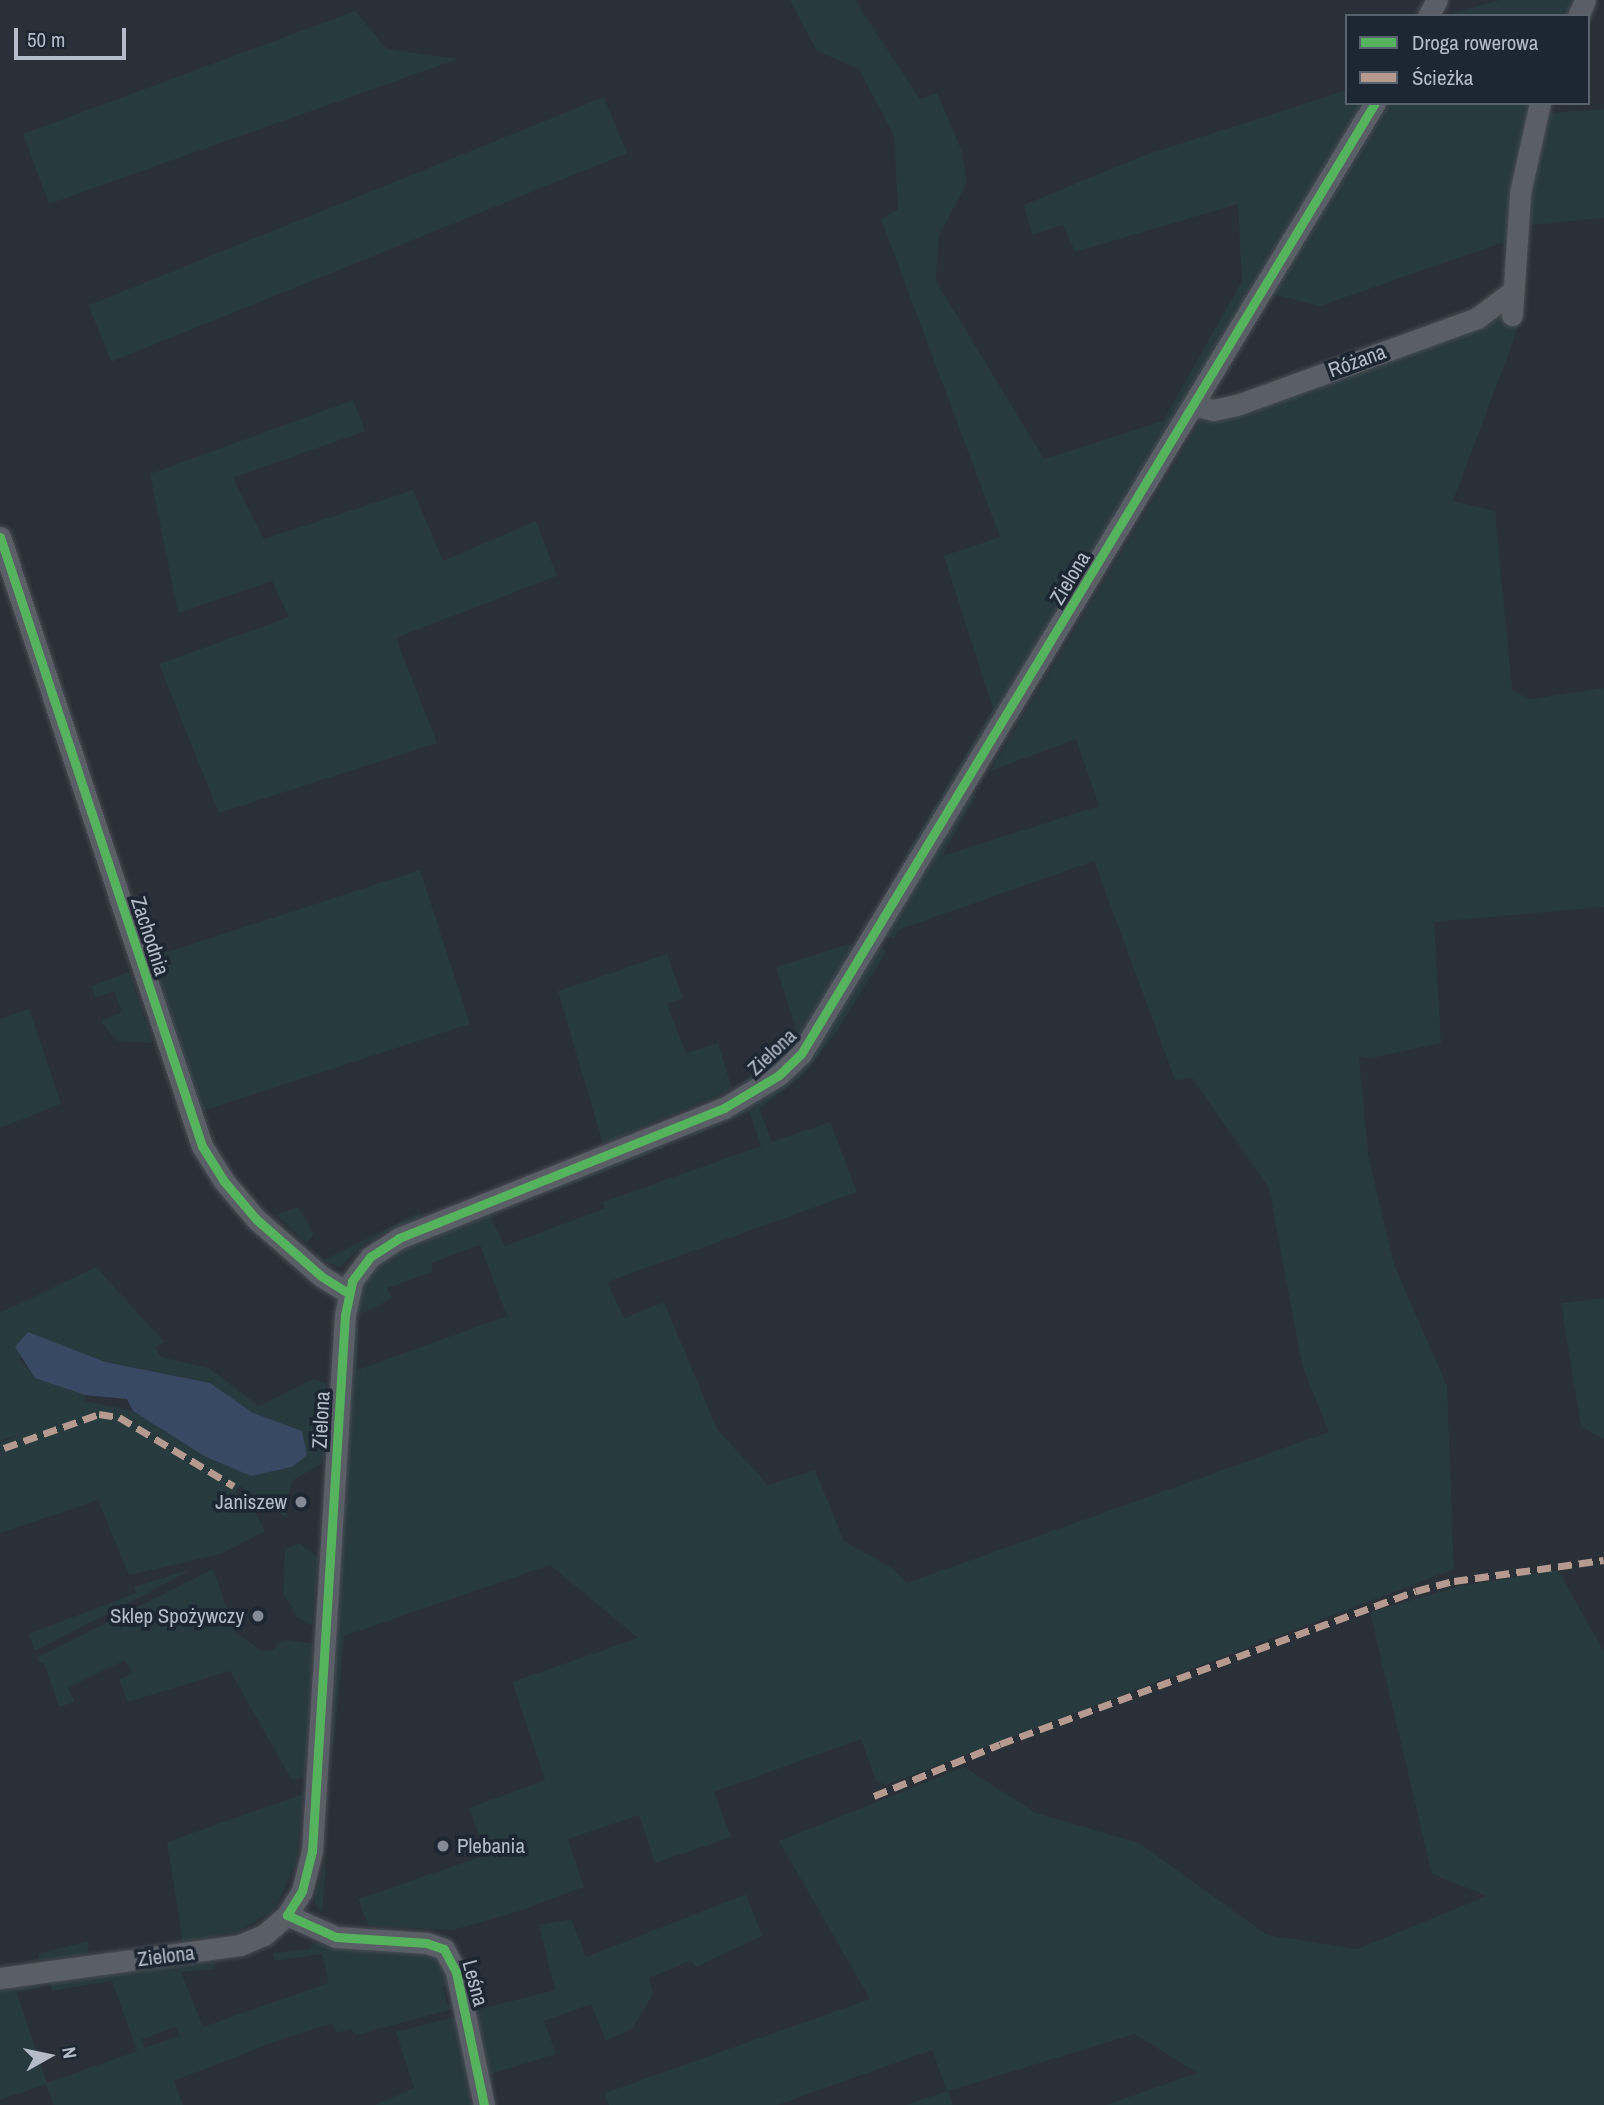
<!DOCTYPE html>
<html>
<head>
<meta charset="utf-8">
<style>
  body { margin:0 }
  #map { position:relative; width:1604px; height:2105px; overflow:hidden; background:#2a3038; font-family:"Archivo Narrow",sans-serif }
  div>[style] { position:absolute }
  .green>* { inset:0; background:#273a3e; transform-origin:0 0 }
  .water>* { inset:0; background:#384963 }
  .roads { filter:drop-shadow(0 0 2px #484c53) drop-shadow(0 0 2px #484c53) }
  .minor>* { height:21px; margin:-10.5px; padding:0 10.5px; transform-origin:10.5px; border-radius:10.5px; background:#5a5e66 }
  .quiet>* { height:7px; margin-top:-3.5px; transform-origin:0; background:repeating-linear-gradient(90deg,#b69a8f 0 14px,transparent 0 21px) }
  .cycleway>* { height:9px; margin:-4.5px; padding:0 4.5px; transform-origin:4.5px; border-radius:4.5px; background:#56b35d }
  .dots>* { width:19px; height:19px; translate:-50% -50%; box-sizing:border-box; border:4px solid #1d2633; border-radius:50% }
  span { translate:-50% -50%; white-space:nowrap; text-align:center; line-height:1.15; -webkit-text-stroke:7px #1d2633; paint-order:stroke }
  .street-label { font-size:21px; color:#b4bcc9 }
  .poi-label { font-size:21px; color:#b4bcc9 }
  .right { translate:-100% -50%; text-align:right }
  .left { translate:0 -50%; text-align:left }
  .legend { position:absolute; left:1345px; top:14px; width:245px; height:91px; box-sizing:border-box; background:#1d2633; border:2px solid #59626f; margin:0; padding:9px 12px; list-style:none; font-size:21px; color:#b4bcc9 }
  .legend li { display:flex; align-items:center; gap:14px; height:35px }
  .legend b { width:35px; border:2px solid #59626f }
  .north { position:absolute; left:14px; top:2021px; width:70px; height:70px; -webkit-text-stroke:5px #1d2633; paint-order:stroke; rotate:81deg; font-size:19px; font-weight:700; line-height:28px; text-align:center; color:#b4bcc9 }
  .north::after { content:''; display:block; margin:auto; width:24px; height:32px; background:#b4bcc9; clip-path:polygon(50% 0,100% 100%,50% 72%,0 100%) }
  .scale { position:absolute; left:14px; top:28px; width:112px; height:32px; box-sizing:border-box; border:4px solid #b4bcc9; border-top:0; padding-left:9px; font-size:21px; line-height:24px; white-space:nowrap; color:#b4bcc9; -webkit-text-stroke:5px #1d2633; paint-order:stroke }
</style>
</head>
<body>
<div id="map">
  <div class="green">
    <div style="clip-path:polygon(790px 0,855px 0,920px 99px,937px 93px,961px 149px,967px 183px,939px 235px,936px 281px,1044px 459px,1163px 421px,1242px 281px,1238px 204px,1075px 252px,1063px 225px,1032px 235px,1024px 205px,1145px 155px,1347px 90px,1347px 103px,1364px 103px,912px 864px,904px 859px,993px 709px,944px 556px,1000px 537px,881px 219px,898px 209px,894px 136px,859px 69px,817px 51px)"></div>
    <div style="clip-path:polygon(1500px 0,1573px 0,1567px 16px,1443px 16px)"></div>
    <div style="clip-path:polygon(355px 11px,387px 49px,458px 59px,49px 204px,23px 134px)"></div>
    <div style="left:604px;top:97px;width:61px;height:556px;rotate:68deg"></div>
    <div style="clip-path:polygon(1390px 103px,1535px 103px,1510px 240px,1320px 306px,1272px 294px)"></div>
    <div style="clip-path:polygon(1604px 109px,1604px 218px,1531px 225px,1528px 209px,1549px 113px)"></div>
    <div style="clip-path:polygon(1500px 311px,1520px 316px,1514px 339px,1453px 501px,1495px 511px,1512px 690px,1530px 699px,1604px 688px,1604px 907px,1434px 922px,1441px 1043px,1372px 1058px,1359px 1056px,1368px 1154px,1394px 1265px,1447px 1386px,1454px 1569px,886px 1785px,876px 1781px,861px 1739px,714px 1792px,731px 1837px,655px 1863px,639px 1815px,568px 1839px,584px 1887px,516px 1912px,453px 1930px,369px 1926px,358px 1899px,486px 1855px,469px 1808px,545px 1780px,512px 1682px,638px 1638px,550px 1565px,344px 1636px,334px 1745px,326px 1744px,351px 1330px,358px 1328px,357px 1370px,507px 1316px,480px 1245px,431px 1263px,433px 1272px,387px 1288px,392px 1298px,364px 1313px,355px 1311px,358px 1289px,383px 1255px,661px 1143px,663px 1148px,490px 1216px,505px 1246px,605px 1208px,603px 1202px,761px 1146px,749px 1111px,691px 1137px,689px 1133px,760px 1099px,812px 1053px,879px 945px,886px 952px,837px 1031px,803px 1075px,759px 1109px,772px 1142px,830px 1122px,857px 1192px,607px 1282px,624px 1318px,664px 1302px,717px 1429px,768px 1485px,815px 1470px,844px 1541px,892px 1568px,907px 1583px,1329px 1432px,1302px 1365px,1269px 1188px,1192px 1078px,1175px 1080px,1094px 861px,898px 930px,894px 939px,885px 935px,969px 793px,976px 796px,942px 856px,1099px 806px,1076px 739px,990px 771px,1201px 420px,1231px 415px)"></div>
    <div style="clip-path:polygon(353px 400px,365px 431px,233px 478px,264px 539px,413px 490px,443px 561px,536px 521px,557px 576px,396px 638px,437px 743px,219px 813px,159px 664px,289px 617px,272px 581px,178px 613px,150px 474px)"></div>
    <div style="left:420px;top:870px;width:162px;height:285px;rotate:72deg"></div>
    <div style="clip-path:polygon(849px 944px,858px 949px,812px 1025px,785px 1058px,750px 1088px,743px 1083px,798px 1035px,776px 967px)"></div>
    <div style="clip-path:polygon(667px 954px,683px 998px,667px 1004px,686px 1053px,718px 1043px,732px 1089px,603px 1144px,558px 991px)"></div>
    <div style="clip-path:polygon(129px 972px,153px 1043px,117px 1041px,103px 1024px,102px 1020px,122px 1012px,114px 991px,96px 998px,91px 986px)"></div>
    <div style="clip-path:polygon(29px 1009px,61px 1104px,0 1128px,0 1019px)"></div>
    <div style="clip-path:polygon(298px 1207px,314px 1234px,306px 1243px,276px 1215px)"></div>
    <div style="clip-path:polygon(420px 1212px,422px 1217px,363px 1244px,339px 1268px,317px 1258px,317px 1253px,324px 1260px)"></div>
    <div style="clip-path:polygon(evenodd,96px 1267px,164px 1342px,155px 1347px,161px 1357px,209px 1368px,259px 1406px,313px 1379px,326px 1384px,324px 1462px,292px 1481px,288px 1497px,283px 1497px,287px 1518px,240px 1486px,235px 1492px,255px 1512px,265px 1531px,221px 1554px,129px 1575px,98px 1500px,0 1533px,0 1443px,20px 1434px,0 1441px,0 1313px,96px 1267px,27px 1333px,105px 1362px,210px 1383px,253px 1413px,302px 1431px,204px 1456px,133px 1411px,85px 1401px,85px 1395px,35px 1377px,20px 1360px,27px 1333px)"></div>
    <div style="clip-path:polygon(1604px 1298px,1604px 1439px,1581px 1427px,1561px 1303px)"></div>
    <div style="clip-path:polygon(299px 1543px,318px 1557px,312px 1626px,297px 1617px,283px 1593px,285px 1549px)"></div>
    <div style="clip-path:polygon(192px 1569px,136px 1599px,35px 1651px,29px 1634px,136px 1593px,134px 1587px)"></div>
    <div style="clip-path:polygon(213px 1569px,235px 1632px,262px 1651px,274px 1650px,280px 1642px,289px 1640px,313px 1644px,305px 1777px,292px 1780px,230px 1671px,128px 1702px,119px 1680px,132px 1673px,125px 1660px,68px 1688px,75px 1702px,59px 1707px,44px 1663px,39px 1662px,38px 1657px)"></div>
    <div style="clip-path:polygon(1558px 1570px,1604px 1652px,1604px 2105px,1106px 2105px,1197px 2073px,1135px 2034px,948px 2091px,953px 2105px,906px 2105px,947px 2091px,932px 2050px,777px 2105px,609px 2105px,605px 2093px,870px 1999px,779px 1841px,964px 1767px,1036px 1813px,1139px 1843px,1267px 1935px,1357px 1949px,1487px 1896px,1432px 1874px,1370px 1612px,1461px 1586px)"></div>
    <div style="clip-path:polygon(303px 1794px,296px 1863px,275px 1909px,239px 1931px,183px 1942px,167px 1842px)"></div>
    <div style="clip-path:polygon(324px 1863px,326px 1869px,322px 1913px,314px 1902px)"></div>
    <div style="clip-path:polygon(746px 1894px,762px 1936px,696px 1967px,690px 1961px,649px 1978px,653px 1994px,632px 2029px,606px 2041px,591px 2004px,544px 2021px,556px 2054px,488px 2075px,476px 2010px,555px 1990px,539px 1925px,571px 1919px,586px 1957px)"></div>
    <div style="clip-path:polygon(88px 1941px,88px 1954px,39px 1960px,38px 1954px)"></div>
    <div style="clip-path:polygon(evenodd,313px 1943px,405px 1946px,441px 1959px,453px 1984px,443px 1987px,447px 2005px,456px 2004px,449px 2010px,356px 2035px,351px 2029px,336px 2033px,333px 2023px,274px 2042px,174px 2081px,183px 2105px,54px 2105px,46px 2084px,0 2100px,0 1985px,38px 1980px,40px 1987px,17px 1993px,47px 2083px,137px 2051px,112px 1981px,52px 1991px,49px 1978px,213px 1958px,215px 1969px,181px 1972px,203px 2027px,328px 1983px,322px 1954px,275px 1961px,273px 1953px,310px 1949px,313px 1943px,176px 2027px,179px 2036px,144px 2048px,142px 2039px,176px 2027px)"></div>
    <div style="clip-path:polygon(458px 2016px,473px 2093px,468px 2098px,474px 2105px,375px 2105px,414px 2088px,396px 2032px)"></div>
  </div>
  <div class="water">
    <div style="clip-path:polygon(28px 1332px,105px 1362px,210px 1383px,253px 1413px,302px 1431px,307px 1455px,292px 1467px,251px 1476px,204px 1456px,133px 1411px,127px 1399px,85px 1395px,35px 1378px,15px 1347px)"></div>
  </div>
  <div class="roads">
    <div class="minor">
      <div style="left:1428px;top:16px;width:18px;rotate:-61deg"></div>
      <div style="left:1578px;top:16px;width:17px;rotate:-66deg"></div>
      <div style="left:1512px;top:315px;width:122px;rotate:-86.2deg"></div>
      <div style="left:1520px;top:193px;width:92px;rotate:-77.5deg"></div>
      <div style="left:1193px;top:405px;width:21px;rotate:14deg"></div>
      <div style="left:1213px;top:410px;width:25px;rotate:-12deg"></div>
      <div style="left:1237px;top:405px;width:255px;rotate:-19.9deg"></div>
      <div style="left:1477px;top:318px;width:45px;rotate:-36.9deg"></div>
      <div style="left:0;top:537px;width:642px;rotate:71.65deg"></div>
      <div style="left:202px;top:1146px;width:40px;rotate:58deg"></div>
      <div style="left:223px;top:1180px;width:51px;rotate:49.8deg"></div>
      <div style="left:256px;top:1219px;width:86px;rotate:41.2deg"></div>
      <div style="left:321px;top:1276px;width:32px;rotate:32deg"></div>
      <div style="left:287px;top:1915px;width:54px;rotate:24.2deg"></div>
      <div style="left:336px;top:1937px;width:91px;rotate:3.8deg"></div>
      <div style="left:427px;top:1943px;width:18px;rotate:19deg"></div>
      <div style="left:444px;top:1949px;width:26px;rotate:62deg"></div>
      <div style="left:456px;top:1972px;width:136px;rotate:78.1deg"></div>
      <div style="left:0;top:1978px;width:242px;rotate:-7.8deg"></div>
      <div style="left:240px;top:1945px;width:26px;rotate:-23deg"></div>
      <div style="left:264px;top:1935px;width:30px;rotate:-41deg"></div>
      <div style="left:287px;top:1915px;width:28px;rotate:-58deg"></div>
      <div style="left:302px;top:1891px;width:41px;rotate:-76deg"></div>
      <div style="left:312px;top:1851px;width:537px;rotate:-86.48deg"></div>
      <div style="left:345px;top:1315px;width:35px;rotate:-78deg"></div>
      <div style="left:352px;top:1281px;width:30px;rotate:-53deg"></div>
      <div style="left:370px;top:1257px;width:35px;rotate:-33deg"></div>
      <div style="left:399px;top:1238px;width:350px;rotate:-21.8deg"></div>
      <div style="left:724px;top:1108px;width:64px;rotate:-31deg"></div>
      <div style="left:779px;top:1075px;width:30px;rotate:-44deg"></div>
      <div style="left:801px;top:1054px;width:1111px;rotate:-58.89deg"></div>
    </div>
  </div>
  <div class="quiet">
    <div style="left:4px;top:1448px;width:101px;rotate:-19.7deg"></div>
    <div style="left:99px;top:1414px;width:20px;rotate:9deg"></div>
    <div style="left:119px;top:1417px;width:134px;rotate:31deg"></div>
    <div style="left:874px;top:1796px;width:136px;rotate:-22.4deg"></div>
    <div style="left:1000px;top:1744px;width:443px;rotate:-20.2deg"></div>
    <div style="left:1416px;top:1591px;width:39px;rotate:-15deg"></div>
    <div style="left:1454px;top:1581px;width:151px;rotate:-8deg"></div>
  </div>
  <div class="cycleway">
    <div style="left:0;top:537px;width:642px;rotate:71.65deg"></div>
    <div style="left:202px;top:1146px;width:40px;rotate:58deg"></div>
    <div style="left:223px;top:1180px;width:51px;rotate:49.8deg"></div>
    <div style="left:256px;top:1219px;width:86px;rotate:41.2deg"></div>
    <div style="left:321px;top:1276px;width:32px;rotate:32deg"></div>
    <div style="left:484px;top:2105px;width:136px;rotate:-101.9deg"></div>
    <div style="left:456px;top:1972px;width:26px;rotate:-118deg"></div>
    <div style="left:444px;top:1949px;width:18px;rotate:-161deg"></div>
    <div style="left:427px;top:1943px;width:91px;rotate:-176.2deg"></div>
    <div style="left:336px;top:1937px;width:54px;rotate:-155.8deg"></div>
    <div style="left:287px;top:1915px;width:28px;rotate:-58deg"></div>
    <div style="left:302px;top:1891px;width:41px;rotate:-76deg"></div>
    <div style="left:312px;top:1851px;width:537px;rotate:-86.48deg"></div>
    <div style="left:345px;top:1315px;width:35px;rotate:-78deg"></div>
    <div style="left:352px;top:1281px;width:30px;rotate:-53deg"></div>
    <div style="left:370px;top:1257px;width:35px;rotate:-33deg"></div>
    <div style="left:399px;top:1238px;width:350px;rotate:-21.8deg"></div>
    <div style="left:724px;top:1108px;width:64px;rotate:-31deg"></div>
    <div style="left:779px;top:1075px;width:30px;rotate:-44deg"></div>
    <div style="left:801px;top:1054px;width:1111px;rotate:-58.89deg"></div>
  </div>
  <div class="dots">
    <div style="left:301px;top:1502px;background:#848b96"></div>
    <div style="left:258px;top:1616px;background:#848b96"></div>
    <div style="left:443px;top:1846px;background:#848b96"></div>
  </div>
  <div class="street-label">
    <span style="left:1357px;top:361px;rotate:-20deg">Różana</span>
    <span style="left:1070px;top:578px;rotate:-59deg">Zielona</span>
    <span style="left:150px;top:936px;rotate:72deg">Zachodnia</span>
    <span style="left:772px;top:1052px;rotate:-43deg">Zielona</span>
    <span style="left:321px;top:1420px;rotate:-87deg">Zielona</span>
    <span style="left:166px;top:1956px;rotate:-7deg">Zielona</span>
    <span style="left:475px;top:1983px;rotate:75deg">Leśna</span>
  </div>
  <div class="poi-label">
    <span class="right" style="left:287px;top:1502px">Janiszew</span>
    <span class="right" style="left:244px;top:1616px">Sklep Spożywczy</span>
    <span class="left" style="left:457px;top:1846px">Plebania</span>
  </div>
  <ul class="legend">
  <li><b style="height:9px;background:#56b35d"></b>Droga rowerowa</li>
  <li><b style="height:9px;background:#b69a8f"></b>Ścieżka</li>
  </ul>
  <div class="north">N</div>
  <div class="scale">50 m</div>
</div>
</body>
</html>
